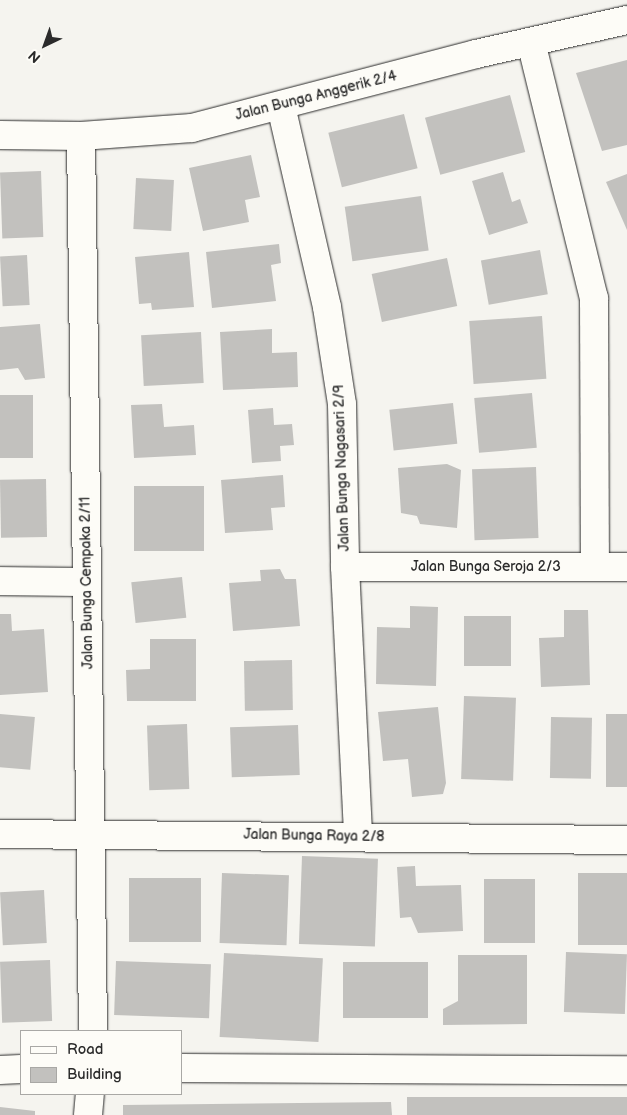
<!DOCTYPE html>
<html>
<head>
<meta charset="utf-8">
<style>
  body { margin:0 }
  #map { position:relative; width:627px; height:1115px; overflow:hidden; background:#f5f4ef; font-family:"Balsamiq Sans",sans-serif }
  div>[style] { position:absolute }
  .building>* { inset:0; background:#c2c1be; transform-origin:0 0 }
  .roads { filter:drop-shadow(0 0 1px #2b2b2b) drop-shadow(0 0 1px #2b2b2b) }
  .street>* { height:28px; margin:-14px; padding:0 14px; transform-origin:14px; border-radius:14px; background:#fdfcf7 }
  span { translate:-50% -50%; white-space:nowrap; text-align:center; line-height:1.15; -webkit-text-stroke:4px #fdfcf7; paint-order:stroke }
  .street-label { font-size:14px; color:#2b2b2b }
  .legend { position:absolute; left:20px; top:1030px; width:162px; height:65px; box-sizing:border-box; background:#fdfcf7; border:1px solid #a9a8a5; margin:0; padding:6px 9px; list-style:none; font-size:15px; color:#2b2b2b }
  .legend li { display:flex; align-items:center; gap:10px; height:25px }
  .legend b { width:25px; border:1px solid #a9a8a5 }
  .north { position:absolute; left:20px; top:20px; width:50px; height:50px; -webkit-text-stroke:4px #fdfcf7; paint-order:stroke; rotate:222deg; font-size:14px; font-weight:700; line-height:20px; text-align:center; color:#2b2b2b }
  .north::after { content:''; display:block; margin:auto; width:18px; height:22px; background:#2b2b2b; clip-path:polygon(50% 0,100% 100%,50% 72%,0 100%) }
</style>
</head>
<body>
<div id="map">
  <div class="building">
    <div style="clip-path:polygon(627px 60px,627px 145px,602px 151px,576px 73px)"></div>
    <div style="left:510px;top:95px;width:59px;height:88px;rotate:75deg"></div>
    <div style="left:404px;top:114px;width:56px;height:78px;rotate:76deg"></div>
    <div style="clip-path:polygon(251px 155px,260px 197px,245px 200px,249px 222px,203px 231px,189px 168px)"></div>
    <div style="left:41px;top:171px;width:66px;height:41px;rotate:88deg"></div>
    <div style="clip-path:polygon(503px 172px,512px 202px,520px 199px,528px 223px,489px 235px,472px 181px)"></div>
    <div style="clip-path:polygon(627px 174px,627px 230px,606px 182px)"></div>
    <div style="left:136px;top:178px;width:38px;height:51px;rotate:3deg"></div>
    <div style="left:421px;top:196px;width:55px;height:77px;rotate:82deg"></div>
    <div style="clip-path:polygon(279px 244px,281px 263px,271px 265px,276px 301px,212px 308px,206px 252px)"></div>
    <div style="left:540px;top:250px;width:45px;height:60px;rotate:80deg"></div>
    <div style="clip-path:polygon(189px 252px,194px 307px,152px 310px,151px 303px,139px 304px,135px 257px)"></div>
    <div style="left:27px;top:255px;width:50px;height:27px;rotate:87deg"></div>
    <div style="left:447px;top:258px;width:49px;height:77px;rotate:78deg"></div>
    <div style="left:542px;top:316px;width:63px;height:73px;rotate:86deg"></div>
    <div style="clip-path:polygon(40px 324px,45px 378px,25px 380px,18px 368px,0 370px,0 327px)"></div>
    <div style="clip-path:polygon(272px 329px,272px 353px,297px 352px,298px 387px,223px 390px,220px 332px)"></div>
    <div style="left:201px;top:332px;width:51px;height:60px;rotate:87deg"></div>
    <div style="left:532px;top:393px;width:55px;height:58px;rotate:85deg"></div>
    <div style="left:0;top:395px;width:33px;height:63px"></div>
    <div style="left:453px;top:403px;width:41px;height:64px;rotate:84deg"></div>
    <div style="clip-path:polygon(162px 404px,164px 427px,194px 425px,196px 455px,134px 458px,131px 405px)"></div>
    <div style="clip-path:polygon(273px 408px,274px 425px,292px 424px,294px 445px,280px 446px,281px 461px,252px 463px,248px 410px)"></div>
    <div style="clip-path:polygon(447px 464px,461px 470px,457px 528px,420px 524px,417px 516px,401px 513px,398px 468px)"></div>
    <div style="left:536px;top:467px;width:71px;height:64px;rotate:88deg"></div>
    <div style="clip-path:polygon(283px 475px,285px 507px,271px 508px,273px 530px,225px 533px,221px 480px)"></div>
    <div style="left:46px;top:479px;width:58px;height:46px;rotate:89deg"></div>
    <div style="left:134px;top:486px;width:70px;height:65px"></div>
    <div style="clip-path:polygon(280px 569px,285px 579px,296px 579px,300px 626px,233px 631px,229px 583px,261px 581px,260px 570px)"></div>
    <div style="left:182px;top:577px;width:41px;height:51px;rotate:84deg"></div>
    <div style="clip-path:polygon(410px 606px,438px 607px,436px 686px,376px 684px,377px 627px,410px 628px)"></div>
    <div style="clip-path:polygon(564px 610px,588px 610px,590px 685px,541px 687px,539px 638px,564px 637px)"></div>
    <div style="clip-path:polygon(0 614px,11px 614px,12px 631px,44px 629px,48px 692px,0 695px)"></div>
    <div style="left:464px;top:616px;width:47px;height:50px"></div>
    <div style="clip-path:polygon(150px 639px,196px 639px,196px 701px,127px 701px,126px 670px,150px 669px)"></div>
    <div style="left:292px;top:660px;width:50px;height:48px;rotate:89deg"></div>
    <div style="left:464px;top:696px;width:52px;height:83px;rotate:2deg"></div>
    <div style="clip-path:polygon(438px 707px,446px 783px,443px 794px,412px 797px,408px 759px,383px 761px,378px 712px)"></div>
    <div style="left:0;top:714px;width:35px;height:53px;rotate:5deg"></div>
    <div style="left:627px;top:714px;width:73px;height:21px;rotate:90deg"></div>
    <div style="left:551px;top:717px;width:41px;height:61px;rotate:1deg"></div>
    <div style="left:187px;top:724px;width:65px;height:40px;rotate:88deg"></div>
    <div style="left:298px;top:725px;width:50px;height:68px;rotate:88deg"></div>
    <div style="left:302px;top:856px;width:76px;height:88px;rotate:2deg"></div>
    <div style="clip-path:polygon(415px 866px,416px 886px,461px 885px,463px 931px,418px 933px,411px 917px,400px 918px,397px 867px)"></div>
    <div style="left:222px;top:873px;width:67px;height:70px;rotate:2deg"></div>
    <div style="left:578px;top:873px;width:49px;height:72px"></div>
    <div style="left:129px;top:878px;width:72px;height:64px"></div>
    <div style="left:484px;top:879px;width:51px;height:64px"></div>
    <div style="left:44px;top:890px;width:53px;height:44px;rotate:87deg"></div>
    <div style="left:566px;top:952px;width:61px;height:60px;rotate:2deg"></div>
    <div style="left:224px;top:953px;width:99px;height:84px;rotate:3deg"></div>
    <div style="clip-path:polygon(458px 955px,527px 955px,527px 1024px,443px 1025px,443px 1009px,458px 1001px)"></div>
    <div style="left:50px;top:960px;width:61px;height:50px;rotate:88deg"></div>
    <div style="left:116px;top:961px;width:95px;height:54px;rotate:2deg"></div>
    <div style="left:343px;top:962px;width:85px;height:56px"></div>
    <div style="left:627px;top:1097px;width:18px;height:220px;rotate:90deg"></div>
    <div style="clip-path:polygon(391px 1102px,392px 1115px,123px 1115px,123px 1105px)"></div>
    <div style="clip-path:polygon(0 1107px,35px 1111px,35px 1115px,0 1115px)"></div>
  </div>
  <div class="roads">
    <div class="street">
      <div style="left:531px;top:42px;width:264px;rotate:76.2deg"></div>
      <div style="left:594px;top:298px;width:269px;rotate:89.8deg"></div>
      <div style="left:281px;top:106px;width:206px;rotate:77.1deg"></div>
      <div style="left:327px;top:307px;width:98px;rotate:81.2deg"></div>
      <div style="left:342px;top:404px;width:163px;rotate:88.9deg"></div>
      <div style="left:345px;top:567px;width:270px;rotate:87.2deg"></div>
      <div style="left:0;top:135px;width:81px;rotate:0.7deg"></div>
      <div style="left:81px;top:136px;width:111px;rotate:-4.1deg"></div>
      <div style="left:192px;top:128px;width:293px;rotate:-14.6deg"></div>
      <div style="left:476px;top:54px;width:155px;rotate:-12.7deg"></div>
      <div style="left:81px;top:136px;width:895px;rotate:89.23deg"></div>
      <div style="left:345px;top:567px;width:282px"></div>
      <div style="left:0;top:581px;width:87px;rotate:0.7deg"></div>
      <div style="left:0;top:834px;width:627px;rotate:0.55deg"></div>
      <div style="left:181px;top:1068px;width:446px;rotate:0.3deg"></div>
      <div style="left:0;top:1070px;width:21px;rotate:-3deg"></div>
      <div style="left:88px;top:1115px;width:21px;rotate:-85deg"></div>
    </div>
  </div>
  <div class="street-label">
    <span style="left:316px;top:96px;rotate:-14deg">Jalan Bunga Anggerik 2/4</span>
    <span style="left:342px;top:468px;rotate:-92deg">Jalan Bunga Nagasari 2/9</span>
    <span style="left:486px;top:567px">Jalan Bunga Seroja 2/3</span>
    <span style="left:87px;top:583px;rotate:-91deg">Jalan Bunga Cempaka 2/11</span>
    <span style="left:314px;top:836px;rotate:1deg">Jalan Bunga Raya 2/8</span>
  </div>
  <ul class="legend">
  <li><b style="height:6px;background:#fdfcf7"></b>Road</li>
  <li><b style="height:14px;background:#c2c1be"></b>Building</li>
  </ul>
  <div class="north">N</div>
</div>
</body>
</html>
